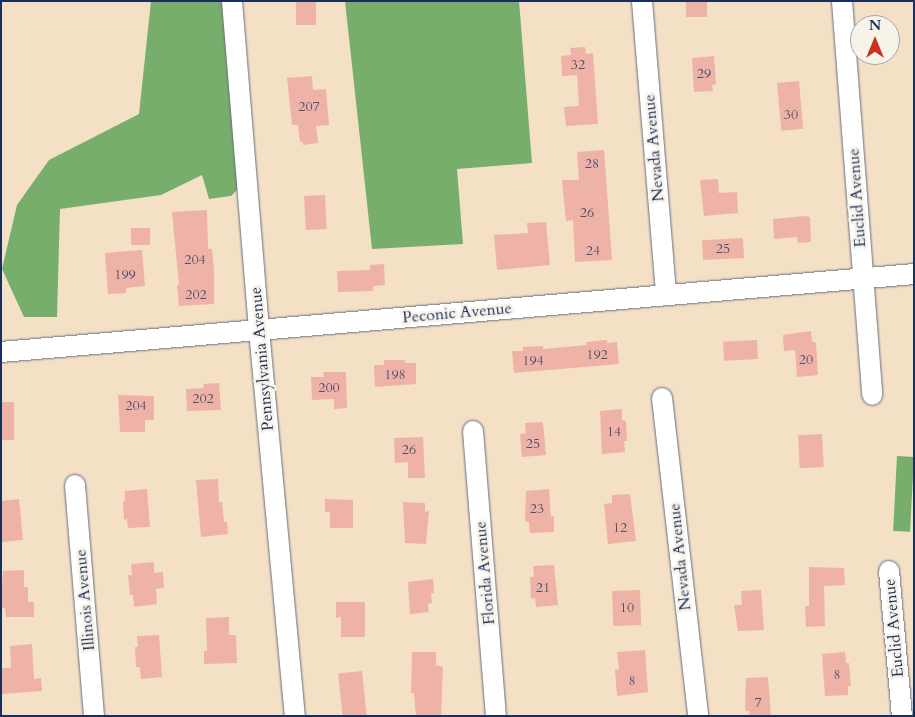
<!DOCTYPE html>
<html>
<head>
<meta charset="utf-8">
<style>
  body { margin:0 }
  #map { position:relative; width:915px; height:717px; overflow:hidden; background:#f4e0c5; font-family:Cardo,serif }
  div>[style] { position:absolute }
  .forest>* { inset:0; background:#78ae6c; transform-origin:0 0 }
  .building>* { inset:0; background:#eeb3a6; transform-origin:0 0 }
  .roads { filter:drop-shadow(0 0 1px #676d82) drop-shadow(0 0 1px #676d82) }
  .minor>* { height:20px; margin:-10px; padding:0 10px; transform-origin:10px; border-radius:10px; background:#fff }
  span { translate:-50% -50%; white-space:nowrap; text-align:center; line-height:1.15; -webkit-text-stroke:5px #f7f3e8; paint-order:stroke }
  .number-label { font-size:14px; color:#505070 }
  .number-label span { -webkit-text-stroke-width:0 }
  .street-label { font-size:16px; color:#1b2f5e }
  .frame { position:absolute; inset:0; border:2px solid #1b2f5e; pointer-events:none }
  .north { position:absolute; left:850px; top:15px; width:50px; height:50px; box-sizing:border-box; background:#f7f3e8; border:1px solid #9fa5b1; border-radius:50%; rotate:0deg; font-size:14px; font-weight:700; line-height:20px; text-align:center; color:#1b2f5e }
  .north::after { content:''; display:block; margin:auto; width:18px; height:22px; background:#c8321e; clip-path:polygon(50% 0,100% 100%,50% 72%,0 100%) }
</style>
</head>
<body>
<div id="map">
  <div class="forest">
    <div style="clip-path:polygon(151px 1px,224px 1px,238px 189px,231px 196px,209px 199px,202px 175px,161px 195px,60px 209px,57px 317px,24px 317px,2px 269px,17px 205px,49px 160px,139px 114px)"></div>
    <div style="clip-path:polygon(345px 1px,519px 1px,532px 163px,457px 169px,463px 244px,372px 249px)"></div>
    <div style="left:897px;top:456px;width:17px;height:75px;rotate:3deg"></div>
  </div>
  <div class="building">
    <div style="left:296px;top:1px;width:20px;height:24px"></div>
    <div style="left:686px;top:1px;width:21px;height:16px"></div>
    <div style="clip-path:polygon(585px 47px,586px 54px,593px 53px,598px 124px,566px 126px,564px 107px,579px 106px,577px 75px,562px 76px,561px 56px,571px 55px,570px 48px)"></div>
    <div style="clip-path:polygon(714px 56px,716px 84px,712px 85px,713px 91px,694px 92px,692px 58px)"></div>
    <div style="clip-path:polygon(312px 76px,313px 90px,326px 89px,329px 125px,316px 126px,318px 143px,303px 145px,303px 142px,300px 142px,298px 125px,292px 125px,287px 78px)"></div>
    <div style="left:799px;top:81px;width:48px;height:22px;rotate:85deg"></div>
    <div style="clip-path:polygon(604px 150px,612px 260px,575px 262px,573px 220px,566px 221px,562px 180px,579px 180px,577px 152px)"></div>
    <div style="clip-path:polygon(718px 179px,719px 193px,737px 192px,738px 213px,704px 216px,700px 180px)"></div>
    <div style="left:325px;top:195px;width:34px;height:21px;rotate:87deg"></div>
    <div style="clip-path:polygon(207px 210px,208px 249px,212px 249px,214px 269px,214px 304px,179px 306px,177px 285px,179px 285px,172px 212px)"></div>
    <div style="clip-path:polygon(806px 216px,810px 217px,811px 242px,798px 243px,797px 237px,774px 239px,773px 219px)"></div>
    <div style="clip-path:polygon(546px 222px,550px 265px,497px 270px,494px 235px,528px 233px,527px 223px)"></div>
    <div style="left:131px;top:228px;width:19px;height:17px"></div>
    <div style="left:743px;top:238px;width:20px;height:41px;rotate:87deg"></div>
    <div style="clip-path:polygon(142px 250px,145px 286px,126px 288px,126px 293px,108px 294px,105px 253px)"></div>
    <div style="clip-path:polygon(384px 264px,385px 285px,373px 286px,373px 291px,338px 292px,337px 271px,370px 270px,370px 265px)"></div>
    <div style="clip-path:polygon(811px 331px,812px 341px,816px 343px,818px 375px,797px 377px,795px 350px,784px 351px,783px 335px)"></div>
    <div style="clip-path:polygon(607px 340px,607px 343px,617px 342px,619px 364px,514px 373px,512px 351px,523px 351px,523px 347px,543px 346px,543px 349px,587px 345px,586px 342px)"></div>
    <div style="left:757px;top:340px;width:19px;height:34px;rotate:87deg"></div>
    <div style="clip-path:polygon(384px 360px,405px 360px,405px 363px,416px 363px,416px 384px,375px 387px,374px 365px,384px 365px)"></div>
    <div style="clip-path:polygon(323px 372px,346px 372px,347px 408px,334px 409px,334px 399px,312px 400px,311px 377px,324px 377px)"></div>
    <div style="clip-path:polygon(219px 383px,221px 410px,187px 411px,186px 389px,204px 388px,203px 384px)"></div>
    <div style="clip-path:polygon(118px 395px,154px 396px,154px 420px,145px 420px,145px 432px,120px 432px)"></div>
    <div style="left:1px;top:402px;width:13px;height:38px"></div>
    <div style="clip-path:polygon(622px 409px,622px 420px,626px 421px,627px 441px,624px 441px,625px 452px,602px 454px,600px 411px)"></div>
    <div style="clip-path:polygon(543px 422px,546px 455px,522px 457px,520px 434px,526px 433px,525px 423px)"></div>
    <div style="left:822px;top:434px;width:33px;height:24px;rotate:87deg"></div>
    <div style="clip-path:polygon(423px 437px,425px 478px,408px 478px,408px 462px,395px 463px,394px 438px)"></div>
    <div style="clip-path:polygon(218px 479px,219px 502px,222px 502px,224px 522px,227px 522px,228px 534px,201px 537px,196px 480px)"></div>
    <div style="clip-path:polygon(147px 489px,150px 527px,128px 528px,127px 519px,124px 520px,123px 502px,125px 501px,125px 491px)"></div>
    <div style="clip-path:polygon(549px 489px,551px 517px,554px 516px,554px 532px,530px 533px,529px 522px,525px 521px,526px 491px)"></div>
    <div style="clip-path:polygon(630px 494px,636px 541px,608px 544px,604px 504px,612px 503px,612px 495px)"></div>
    <div style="clip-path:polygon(19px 499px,23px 540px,1px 542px,1px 501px)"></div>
    <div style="clip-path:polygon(325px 499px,353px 500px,353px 528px,330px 528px,330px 512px,325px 512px)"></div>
    <div style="clip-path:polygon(403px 502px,425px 503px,425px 512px,429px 511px,426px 544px,405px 543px)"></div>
    <div style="clip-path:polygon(154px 562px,154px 573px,163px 572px,164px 588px,156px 589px,157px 604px,134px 607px,133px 595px,130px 595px,128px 575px,132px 575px,131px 564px)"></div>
    <div style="clip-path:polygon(554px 565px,558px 605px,536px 607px,535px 598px,531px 599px,530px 577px,534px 577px,533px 566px)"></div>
    <div style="clip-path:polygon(809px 567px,844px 568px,845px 585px,824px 586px,825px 626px,806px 627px,805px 606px,809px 606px)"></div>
    <div style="clip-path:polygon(24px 570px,24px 587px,28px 587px,28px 602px,34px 602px,34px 617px,6px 617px,5px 608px,1px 608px,3px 571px)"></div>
    <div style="clip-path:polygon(433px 579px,434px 593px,431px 593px,432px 603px,428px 604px,429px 612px,410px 614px,408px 582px)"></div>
    <div style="left:640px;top:590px;width:35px;height:28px;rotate:88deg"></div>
    <div style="clip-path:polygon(761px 590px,764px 630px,738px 631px,734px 605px,742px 605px,741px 591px)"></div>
    <div style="clip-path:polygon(336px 602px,365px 602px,365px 637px,341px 637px,341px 617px,336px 618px)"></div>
    <div style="clip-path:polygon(229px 617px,229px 635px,236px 635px,237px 663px,204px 664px,204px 651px,207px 651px,206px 618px)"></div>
    <div style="clip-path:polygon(159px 635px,162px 677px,141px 679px,140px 667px,136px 667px,135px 647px,138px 647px,137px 636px)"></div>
    <div style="clip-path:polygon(32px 644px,34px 679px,41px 678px,42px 691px,1px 694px,1px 668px,11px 668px,10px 646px)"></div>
    <div style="clip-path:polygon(645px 650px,648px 692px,617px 696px,615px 670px,619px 669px,617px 652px)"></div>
    <div style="clip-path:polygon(412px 652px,436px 652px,436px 665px,443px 667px,441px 716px,416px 716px,414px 693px,411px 693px)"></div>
    <div style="clip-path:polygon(845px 652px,846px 663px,849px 663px,851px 686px,848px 686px,848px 695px,825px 696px,822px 654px)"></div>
    <div style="left:362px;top:671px;width:45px;height:24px;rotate:84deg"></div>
    <div style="clip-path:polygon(768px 677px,771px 716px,749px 716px,749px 711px,745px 711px,746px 678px)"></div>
  </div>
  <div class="roads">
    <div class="minor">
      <div style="left:232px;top:1px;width:330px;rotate:85.3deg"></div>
      <div style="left:259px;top:330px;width:388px;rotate:84.7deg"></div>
      <div style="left:642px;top:1px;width:295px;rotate:85.3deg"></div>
      <div style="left:842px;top:1px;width:395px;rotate:85.6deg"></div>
      <div style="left:1px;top:352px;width:916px;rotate:-4.88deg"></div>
      <div style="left:662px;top:398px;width:320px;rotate:83.5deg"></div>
      <div style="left:473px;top:431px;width:286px;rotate:85.4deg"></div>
      <div style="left:75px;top:485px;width:232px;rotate:85.3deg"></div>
      <div style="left:889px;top:571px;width:146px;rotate:84.9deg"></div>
    </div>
  </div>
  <div class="number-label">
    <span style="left:578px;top:65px">32</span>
    <span style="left:704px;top:74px">29</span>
    <span style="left:309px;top:107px">207</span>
    <span style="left:791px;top:115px">30</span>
    <span style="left:592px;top:164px">28</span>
    <span style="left:587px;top:213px">26</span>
    <span style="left:723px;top:249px">25</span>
    <span style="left:593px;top:251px">24</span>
    <span style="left:195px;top:260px">204</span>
    <span style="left:125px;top:275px">199</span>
    <span style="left:196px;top:295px">202</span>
    <span style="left:597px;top:355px">192</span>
    <span style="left:806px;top:360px">20</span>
    <span style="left:533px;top:361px">194</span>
    <span style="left:395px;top:375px">198</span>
    <span style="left:329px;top:388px">200</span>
    <span style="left:203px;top:399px">202</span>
    <span style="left:136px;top:406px">204</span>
    <span style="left:614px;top:432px">14</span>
    <span style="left:533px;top:444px">25</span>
    <span style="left:409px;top:450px">26</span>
    <span style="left:537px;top:509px">23</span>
    <span style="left:620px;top:528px">12</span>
    <span style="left:543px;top:588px">21</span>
    <span style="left:627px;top:608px">10</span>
    <span style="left:837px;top:675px">8</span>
    <span style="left:632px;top:681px">8</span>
    <span style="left:758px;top:703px">7</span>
  </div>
  <div class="street-label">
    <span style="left:654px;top:148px;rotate:-95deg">Nevada Avenue</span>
    <span style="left:857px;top:198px;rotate:-94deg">Euclid Avenue</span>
    <span style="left:457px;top:313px;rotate:-5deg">Peconic Avenue</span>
    <span style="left:262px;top:359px;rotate:-95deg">Pennsylvania Avenue</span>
    <span style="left:680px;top:557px;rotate:-96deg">Nevada Avenue</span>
    <span style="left:485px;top:573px;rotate:-95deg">Florida Avenue</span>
    <span style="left:85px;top:600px;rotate:-95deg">Illinois Avenue</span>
    <span style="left:894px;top:628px;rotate:-95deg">Euclid Avenue</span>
  </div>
  <div class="frame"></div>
  <div class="north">N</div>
</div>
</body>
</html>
